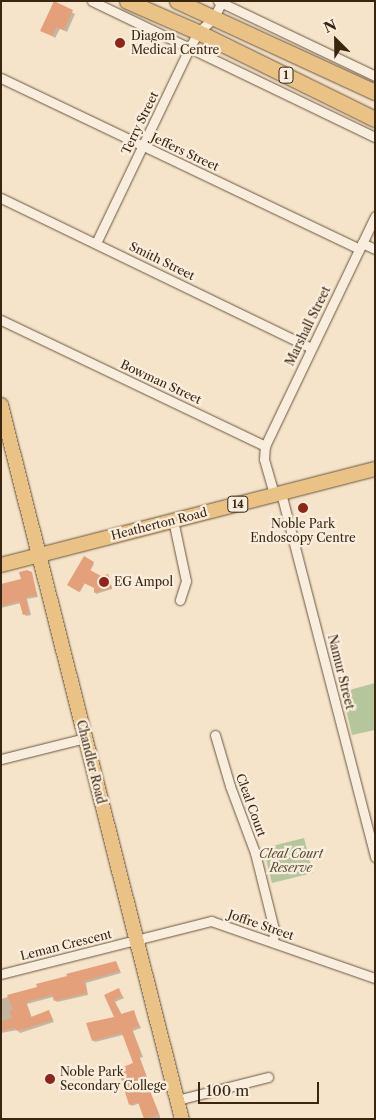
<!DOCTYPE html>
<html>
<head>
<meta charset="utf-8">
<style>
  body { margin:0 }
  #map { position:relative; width:376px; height:1120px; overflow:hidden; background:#f6e4ca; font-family:"Libre Caslon Text",serif }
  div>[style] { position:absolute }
  .green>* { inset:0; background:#b5c59c; transform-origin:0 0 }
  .shadow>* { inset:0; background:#0003 }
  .building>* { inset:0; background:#e3a07b }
  .roads { filter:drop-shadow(0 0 1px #68563f) drop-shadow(0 0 1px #68563f) }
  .minor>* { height:9px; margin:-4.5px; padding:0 4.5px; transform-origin:4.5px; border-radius:4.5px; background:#f9eddd }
  .primary>* { height:14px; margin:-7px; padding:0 7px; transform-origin:7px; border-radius:7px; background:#ebc285 }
  .trunk>* { height:15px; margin:-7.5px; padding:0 7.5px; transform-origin:7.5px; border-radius:7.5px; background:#ebc285 }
  .dots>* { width:14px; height:14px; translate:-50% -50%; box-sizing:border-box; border:2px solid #f9eddd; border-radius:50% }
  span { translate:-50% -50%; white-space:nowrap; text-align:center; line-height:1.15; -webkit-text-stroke:4.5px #f9eddd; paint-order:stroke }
  .shield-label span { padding:1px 4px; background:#f9eddd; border:1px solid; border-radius:4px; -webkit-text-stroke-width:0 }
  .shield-label { font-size:11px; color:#392611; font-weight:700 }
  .poi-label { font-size:12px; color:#392611 }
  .left { translate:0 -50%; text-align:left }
  .street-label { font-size:12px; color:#392611 }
  .park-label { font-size:12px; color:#584e34; font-style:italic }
  .frame { position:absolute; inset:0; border:2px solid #392611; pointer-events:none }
  .north { position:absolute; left:311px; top:15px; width:50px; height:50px; -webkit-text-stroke:4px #f9eddd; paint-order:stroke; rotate:337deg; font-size:14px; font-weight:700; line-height:20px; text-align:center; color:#392611 }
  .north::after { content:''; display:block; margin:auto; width:18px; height:22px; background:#392611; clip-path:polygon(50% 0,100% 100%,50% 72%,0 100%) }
  .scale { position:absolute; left:198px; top:1082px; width:121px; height:22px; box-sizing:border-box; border:2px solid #392611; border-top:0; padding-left:6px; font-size:15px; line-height:18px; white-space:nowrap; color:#392611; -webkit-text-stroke:4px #f9eddd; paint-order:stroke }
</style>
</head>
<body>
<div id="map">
  <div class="green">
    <div style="clip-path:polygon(375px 683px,375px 730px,352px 735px,342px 692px)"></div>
    <div style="left:304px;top:838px;width:36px;height:42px;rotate:76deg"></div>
  </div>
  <div class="shadow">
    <div style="clip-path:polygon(55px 3px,75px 14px,67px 32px,60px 29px,55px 38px,42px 30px)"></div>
    <div style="clip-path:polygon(84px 558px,94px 564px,90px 571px,100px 577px,109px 576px,112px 589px,96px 594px,95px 588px,85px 583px,80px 592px,69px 586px)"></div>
    <div style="clip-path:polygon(31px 573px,38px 597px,27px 599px,31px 615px,26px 616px,24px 614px,21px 603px,1px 608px,1px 586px,22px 580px)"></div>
    <div style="clip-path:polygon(116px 962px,121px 973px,86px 983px,88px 995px,57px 1002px,53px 997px,27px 1004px,32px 1018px,49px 1012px,54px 1022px,20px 1033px,17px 1030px,1px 1033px,1px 999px)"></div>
    <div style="clip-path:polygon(118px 989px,124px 998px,115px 1002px,122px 1015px,133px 1011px,141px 1028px,133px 1031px,143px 1057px,140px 1058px,148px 1080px,146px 1081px,160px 1116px,160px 1119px,146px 1119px,140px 1103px,132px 1106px,130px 1104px,135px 1064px,123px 1035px,95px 1042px,93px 1040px,116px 1018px,105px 995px)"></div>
  </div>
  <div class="building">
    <div style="clip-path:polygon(54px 1px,73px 10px,64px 30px,57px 27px,52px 36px,40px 31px)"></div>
    <div style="clip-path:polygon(84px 556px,94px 562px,90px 570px,101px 576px,108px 574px,112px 588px,94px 593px,94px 588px,84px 583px,79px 592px,67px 585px)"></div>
    <div style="clip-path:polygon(27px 570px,32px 572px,37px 595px,26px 597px,29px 613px,23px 615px,19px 601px,1px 606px,1px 584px,21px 579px,19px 572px)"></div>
    <div style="clip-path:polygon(116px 961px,120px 971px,84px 981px,87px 993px,54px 1001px,52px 995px,26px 1002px,31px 1017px,49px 1010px,53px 1020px,17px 1031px,15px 1028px,1px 1031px,1px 1021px,12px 1018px,9px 1011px,13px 1010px,7px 995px,37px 987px,36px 984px,67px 976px,66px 974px)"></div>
    <div style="clip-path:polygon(119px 988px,122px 996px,114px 1000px,121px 1014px,134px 1010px,139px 1026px,132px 1029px,141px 1055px,139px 1056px,147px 1078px,145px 1079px,159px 1114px,146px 1119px,144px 1119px,138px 1102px,129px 1105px,118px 1069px,133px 1063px,122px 1033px,92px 1041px,86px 1023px,114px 1017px,104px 995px)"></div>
  </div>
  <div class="roads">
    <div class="minor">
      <div style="left:92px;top:1px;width:314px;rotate:25.7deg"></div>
      <div style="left:218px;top:1px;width:174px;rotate:25.5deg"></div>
      <div style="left:1px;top:78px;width:397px;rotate:25.5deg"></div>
      <div style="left:1px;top:198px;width:344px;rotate:25.8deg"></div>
      <div style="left:96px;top:243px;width:215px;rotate:-64.4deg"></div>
      <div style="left:189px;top:49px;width:19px;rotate:-62deg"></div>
      <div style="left:198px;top:32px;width:20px;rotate:-41deg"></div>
      <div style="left:213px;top:19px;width:20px;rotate:-63deg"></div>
      <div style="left:362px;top:243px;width:14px;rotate:25deg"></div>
      <div style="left:1px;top:320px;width:293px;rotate:25.5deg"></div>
      <div style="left:281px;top:493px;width:376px;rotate:75.5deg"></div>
      <div style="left:274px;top:494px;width:36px;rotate:-106deg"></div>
      <div style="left:264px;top:459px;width:13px;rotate:-86deg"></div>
      <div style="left:265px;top:446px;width:255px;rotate:-64.4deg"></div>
      <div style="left:173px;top:520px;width:62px;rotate:78deg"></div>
      <div style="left:186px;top:581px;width:20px;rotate:108deg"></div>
      <div style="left:215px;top:735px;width:53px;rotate:73.6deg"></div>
      <div style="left:230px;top:786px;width:72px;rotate:69.5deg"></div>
      <div style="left:255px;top:853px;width:78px;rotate:76deg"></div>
      <div style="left:274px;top:929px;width:13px;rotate:94deg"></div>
      <div style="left:1px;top:759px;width:87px;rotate:-14deg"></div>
      <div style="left:1px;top:974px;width:217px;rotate:-14.2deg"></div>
      <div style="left:211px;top:921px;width:174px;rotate:19.2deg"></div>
      <div style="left:177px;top:1100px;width:94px;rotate:-14.2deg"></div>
    </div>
    <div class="primary">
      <div style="left:1px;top:405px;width:737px;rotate:75.78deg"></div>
      <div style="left:1px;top:565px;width:386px;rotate:-14.4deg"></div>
    </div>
    <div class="trunk">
      <div style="left:127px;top:1px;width:77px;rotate:23.6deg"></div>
      <div style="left:198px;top:32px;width:197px;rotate:26.2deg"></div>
      <div style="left:177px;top:1px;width:218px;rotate:24.7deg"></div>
    </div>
  </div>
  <div class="dots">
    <div style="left:120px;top:43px;background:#8f2418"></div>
    <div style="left:303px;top:508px;background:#8f2418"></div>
    <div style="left:104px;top:582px;background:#8f2418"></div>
    <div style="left:50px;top:1079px;background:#8f2418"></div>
  </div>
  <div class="shield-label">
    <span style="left:286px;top:75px">1</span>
    <span style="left:238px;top:504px">14</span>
  </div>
  <div class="poi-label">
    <span class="left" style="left:131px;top:43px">Diagom<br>Medical Centre</span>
    <span style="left:303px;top:531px">Noble Park<br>Endoscopy Centre</span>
    <span class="left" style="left:114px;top:582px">EG Ampol</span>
    <span class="left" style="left:60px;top:1079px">Noble Park<br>Secondary College</span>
  </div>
  <div class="street-label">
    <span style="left:140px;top:123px;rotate:-64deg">Terry Street</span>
    <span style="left:185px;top:152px;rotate:25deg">Jeffers Street</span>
    <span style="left:162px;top:261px;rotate:26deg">Smith Street</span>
    <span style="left:308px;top:326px;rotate:-64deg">Marshall Street</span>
    <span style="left:161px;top:382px;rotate:25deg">Bowman Street</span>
    <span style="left:159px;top:524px;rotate:-14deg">Heatherton Road</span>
    <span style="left:341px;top:672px;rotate:76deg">Namur Street</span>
    <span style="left:91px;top:762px;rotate:76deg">Chandler Road</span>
    <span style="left:251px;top:805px;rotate:70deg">Cleal Court</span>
    <span style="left:261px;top:925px;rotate:19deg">Joffre Street</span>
    <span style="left:66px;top:945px;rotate:-14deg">Leman Crescent</span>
  </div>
  <div class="park-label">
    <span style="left:291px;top:861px">Cleal Court<br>Reserve</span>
  </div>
  <div class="frame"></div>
  <div class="north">N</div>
  <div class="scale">100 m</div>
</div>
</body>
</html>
